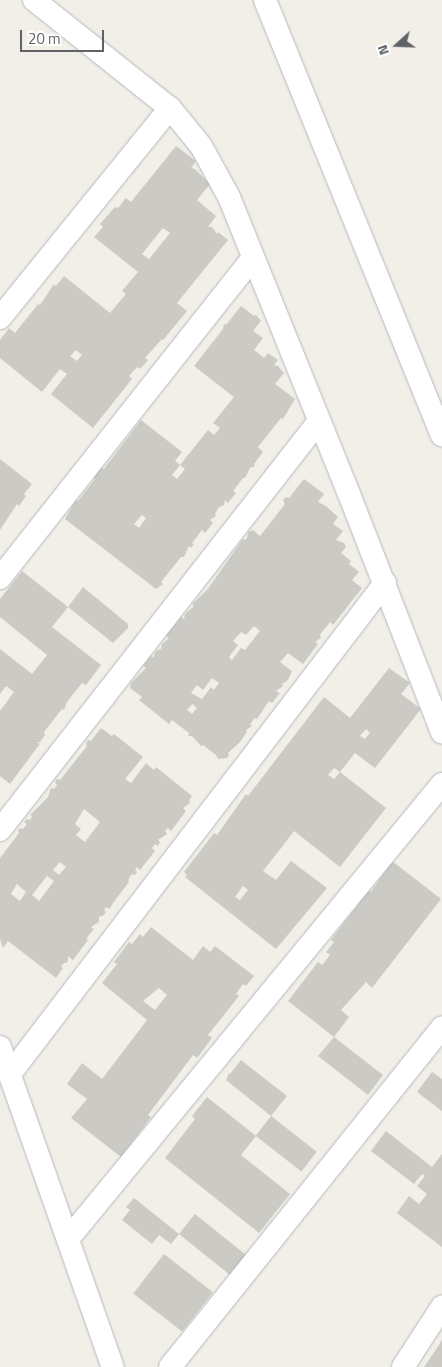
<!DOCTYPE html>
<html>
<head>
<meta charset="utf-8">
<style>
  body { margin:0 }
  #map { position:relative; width:442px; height:1367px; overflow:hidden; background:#f1efe8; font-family:"Titillium Web",sans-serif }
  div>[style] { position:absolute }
  .building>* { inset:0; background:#cccac5; transform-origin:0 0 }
  .roads { filter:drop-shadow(0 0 1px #b5b8bc) drop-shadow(0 0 1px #b5b8bc) }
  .street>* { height:22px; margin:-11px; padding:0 11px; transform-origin:11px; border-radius:11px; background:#fff }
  span { translate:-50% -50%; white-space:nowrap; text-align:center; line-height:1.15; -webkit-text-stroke:4px #fff; paint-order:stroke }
  .north { position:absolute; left:372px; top:20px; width:50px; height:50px; -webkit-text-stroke:4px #fff; paint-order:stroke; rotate:250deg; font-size:14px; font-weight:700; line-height:20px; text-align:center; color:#5f6368 }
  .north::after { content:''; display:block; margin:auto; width:18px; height:22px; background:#5f6368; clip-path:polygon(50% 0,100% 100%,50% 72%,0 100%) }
  .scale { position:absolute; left:20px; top:30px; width:84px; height:22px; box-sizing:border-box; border:2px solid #5f6368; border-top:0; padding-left:6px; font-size:15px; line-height:18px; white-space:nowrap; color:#5f6368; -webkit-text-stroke:4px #fff; paint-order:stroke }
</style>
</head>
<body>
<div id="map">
  <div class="building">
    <div style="clip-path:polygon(evenodd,176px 146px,196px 161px,191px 168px,195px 169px,210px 184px,197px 200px,216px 216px,208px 227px,212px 227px,217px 234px,218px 232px,228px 240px,177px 303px,187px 311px,163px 340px,162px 339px,145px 358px,148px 360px,140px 369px,137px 367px,129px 376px,132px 379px,93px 428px,51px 394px,67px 374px,60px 369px,42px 392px,0 358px,0 340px,9px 328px,15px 333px,38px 304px,40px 305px,54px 284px,56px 286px,64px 276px,110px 313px,126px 294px,122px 291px,138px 272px,94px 237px,103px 227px,100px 224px,115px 207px,118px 208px,126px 198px,131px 202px,176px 146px,163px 228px,170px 233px,149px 259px,142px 254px,163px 228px,176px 146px,76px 350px,82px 355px,77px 361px,70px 356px,76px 350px)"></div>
    <div style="clip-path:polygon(evenodd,241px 306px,254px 316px,256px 315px,261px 321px,253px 331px,263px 338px,254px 350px,264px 358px,268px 353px,278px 360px,274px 365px,278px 366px,284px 373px,275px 384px,295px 399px,283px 419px,281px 418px,258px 447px,263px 452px,254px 464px,255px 466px,250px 468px,245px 478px,243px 478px,233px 491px,236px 493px,228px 503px,225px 500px,224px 505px,219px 507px,215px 514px,216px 516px,210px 520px,213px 523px,205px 533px,202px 530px,192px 543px,194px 544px,191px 548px,189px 546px,184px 557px,181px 557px,161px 582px,163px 584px,156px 589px,65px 519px,76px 500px,78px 501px,95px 479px,92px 476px,100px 467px,104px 469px,141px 420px,182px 452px,175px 461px,180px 465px,172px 475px,177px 479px,185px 469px,180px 465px,208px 430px,214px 435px,220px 428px,213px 423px,234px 397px,194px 366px,223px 329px,224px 324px,226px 325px,241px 306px,142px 515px,146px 518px,139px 528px,134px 524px,142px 515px)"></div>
    <div style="clip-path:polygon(0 459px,32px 484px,24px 494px,26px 496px,19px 506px,17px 504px,0 530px)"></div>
    <div style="clip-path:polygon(evenodd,304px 479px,324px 494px,318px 502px,326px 506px,338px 517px,333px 524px,343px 531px,336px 540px,344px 543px,346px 547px,341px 553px,351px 561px,349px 564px,359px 572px,352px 580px,362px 588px,333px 625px,330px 622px,322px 632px,320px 635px,321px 638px,315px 642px,318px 644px,303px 664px,288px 653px,280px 662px,292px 671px,288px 680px,282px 684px,283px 686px,276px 691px,280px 693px,272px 703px,269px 701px,257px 719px,255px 718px,250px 724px,252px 726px,246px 730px,247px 732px,240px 742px,228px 753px,229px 755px,227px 758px,218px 759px,216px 755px,203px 745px,201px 746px,192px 736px,188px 736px,189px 733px,172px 720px,169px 724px,139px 700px,142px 697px,130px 688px,131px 683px,146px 668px,143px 666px,151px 656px,153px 658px,156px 651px,161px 649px,162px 644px,169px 638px,166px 636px,181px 617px,184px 619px,185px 614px,194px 606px,192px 604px,207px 590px,243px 539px,245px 540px,247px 538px,248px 532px,253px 530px,260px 536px,285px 504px,283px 500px,286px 497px,289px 498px,304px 479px,254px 626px,260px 631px,245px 650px,241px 648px,232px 660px,229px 657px,238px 645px,233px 641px,241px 632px,246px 635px,254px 626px,304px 479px,212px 678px,219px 683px,214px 690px,211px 687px,202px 699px,191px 693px,197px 685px,203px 690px,212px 678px,304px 479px,192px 704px,197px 708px,192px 714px,187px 710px,192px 704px)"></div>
    <div style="clip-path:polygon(22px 571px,68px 607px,52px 627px,101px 665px,86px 685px,82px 683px,67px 702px,64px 710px,62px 709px,44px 732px,45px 735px,40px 742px,37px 742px,40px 744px,36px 749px,10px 784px,0 776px,0 711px,14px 692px,6px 686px,0 694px,0 649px,32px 674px,47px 655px,0 617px,0 599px)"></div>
    <div style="clip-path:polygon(83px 587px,128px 624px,128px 628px,113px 643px,68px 607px)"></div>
    <div style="clip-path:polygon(evenodd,389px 668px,410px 683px,401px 694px,421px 709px,375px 768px,355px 753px,340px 772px,386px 808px,340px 867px,294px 831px,285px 843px,263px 871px,276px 880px,291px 861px,327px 888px,276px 949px,185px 877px,187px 875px,184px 872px,214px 833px,217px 835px,246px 794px,248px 796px,324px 697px,350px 718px,389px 668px,366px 729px,370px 733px,365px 739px,360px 736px,366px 729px,389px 668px,334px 768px,340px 772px,334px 779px,328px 775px,334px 768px,389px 668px,243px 886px,248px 890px,240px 900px,235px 897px,243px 886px)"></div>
    <div style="clip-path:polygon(evenodd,101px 728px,112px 736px,114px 734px,143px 757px,125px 779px,131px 783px,146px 763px,154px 770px,156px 767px,192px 796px,189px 801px,190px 803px,183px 808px,186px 811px,171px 831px,168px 828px,165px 831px,167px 834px,158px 840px,160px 842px,158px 846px,155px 844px,152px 848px,155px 851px,140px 870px,137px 867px,135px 870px,137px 872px,135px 875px,132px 874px,128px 880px,129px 882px,116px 899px,109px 909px,106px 907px,104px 910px,106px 912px,104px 915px,99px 917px,99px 922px,91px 927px,94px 929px,86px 939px,88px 940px,73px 960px,68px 956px,68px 961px,66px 963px,64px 963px,61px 967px,63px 968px,56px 978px,8px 941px,3px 948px,0 939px,0 858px,19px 833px,18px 831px,20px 828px,23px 829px,27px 824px,24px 822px,27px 819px,30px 820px,32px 816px,30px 815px,48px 797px,51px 788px,54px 789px,57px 785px,55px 782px,57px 779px,60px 780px,87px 746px,86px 743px,88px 740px,91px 741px,101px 728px,84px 809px,100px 822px,85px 842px,76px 835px,81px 829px,75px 824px,84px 809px,101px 728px,60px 862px,66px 867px,59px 875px,53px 870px,60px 862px,101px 728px,47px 876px,54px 881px,39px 901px,32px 895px,47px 876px,101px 728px,17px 884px,26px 892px,20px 901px,11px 894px,17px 884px)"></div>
    <div style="clip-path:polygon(392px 861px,441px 899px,372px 988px,366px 982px,341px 1010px,349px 1017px,334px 1037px,383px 1075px,368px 1095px,318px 1056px,334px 1037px,288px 1001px,318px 962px,322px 965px,330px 955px,326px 952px,334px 942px,331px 940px,369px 890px,371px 892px)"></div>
    <div style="clip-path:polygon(evenodd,151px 927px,193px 960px,203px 946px,210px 952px,215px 946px,254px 976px,246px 986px,243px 984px,236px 994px,239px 996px,208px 1035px,212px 1038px,197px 1058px,193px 1055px,148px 1115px,151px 1117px,121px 1157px,71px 1118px,87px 1099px,67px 1084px,82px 1063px,102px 1079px,147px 1020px,102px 983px,117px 964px,114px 962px,129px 942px,132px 944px,140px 934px,143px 937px,151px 927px,159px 988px,167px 995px,155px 1010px,143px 1001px,159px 988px)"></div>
    <div style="clip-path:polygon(241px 1060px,287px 1096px,271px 1116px,226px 1080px,229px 1073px,230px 1074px)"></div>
    <div style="clip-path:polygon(432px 1072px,442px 1079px,442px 1111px,417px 1092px)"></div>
    <div style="clip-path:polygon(207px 1097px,256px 1136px,241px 1155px,290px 1194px,259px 1233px,165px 1158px,195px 1119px,192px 1116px)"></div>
    <div style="left:271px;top:1116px;width:58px;height:25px;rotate:38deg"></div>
    <div style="clip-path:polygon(386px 1131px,432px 1167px,442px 1154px,442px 1247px,397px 1213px,409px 1196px,419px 1204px,427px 1194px,417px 1186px,425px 1176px,422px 1174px,414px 1184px,371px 1151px)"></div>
    <div style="clip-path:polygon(134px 1198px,179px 1234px,195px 1214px,246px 1255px,230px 1275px,179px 1234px,171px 1244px,159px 1235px,152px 1244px,122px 1220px,130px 1210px,126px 1207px)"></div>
    <div style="left:164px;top:1254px;width:62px;height:50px;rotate:38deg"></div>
    <div style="clip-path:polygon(442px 1339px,442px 1367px,424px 1367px,439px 1345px)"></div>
  </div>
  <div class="roads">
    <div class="street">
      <div style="left:34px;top:0;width:174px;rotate:38.5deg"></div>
      <div style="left:170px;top:108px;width:49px;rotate:50.8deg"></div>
      <div style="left:201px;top:146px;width:58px;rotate:61.2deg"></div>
      <div style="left:229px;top:197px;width:320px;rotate:68deg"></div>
      <div style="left:349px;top:494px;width:256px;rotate:68.7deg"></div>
      <div style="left:265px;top:0;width:470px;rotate:67.9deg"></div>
      <div style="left:0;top:318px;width:270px;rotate:-51deg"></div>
      <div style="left:0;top:578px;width:408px;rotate:-51.7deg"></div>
      <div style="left:0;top:830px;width:519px;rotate:-52.05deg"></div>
      <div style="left:0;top:1047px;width:339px;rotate:70.6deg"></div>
      <div style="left:10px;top:1074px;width:618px;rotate:-52.63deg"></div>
      <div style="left:68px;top:1239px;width:589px;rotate:-50.58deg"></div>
      <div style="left:170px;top:1367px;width:435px;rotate:-51.3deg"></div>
      <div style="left:403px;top:1367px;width:72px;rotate:-57deg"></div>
    </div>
  </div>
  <div class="north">N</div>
  <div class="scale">20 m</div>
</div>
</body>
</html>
